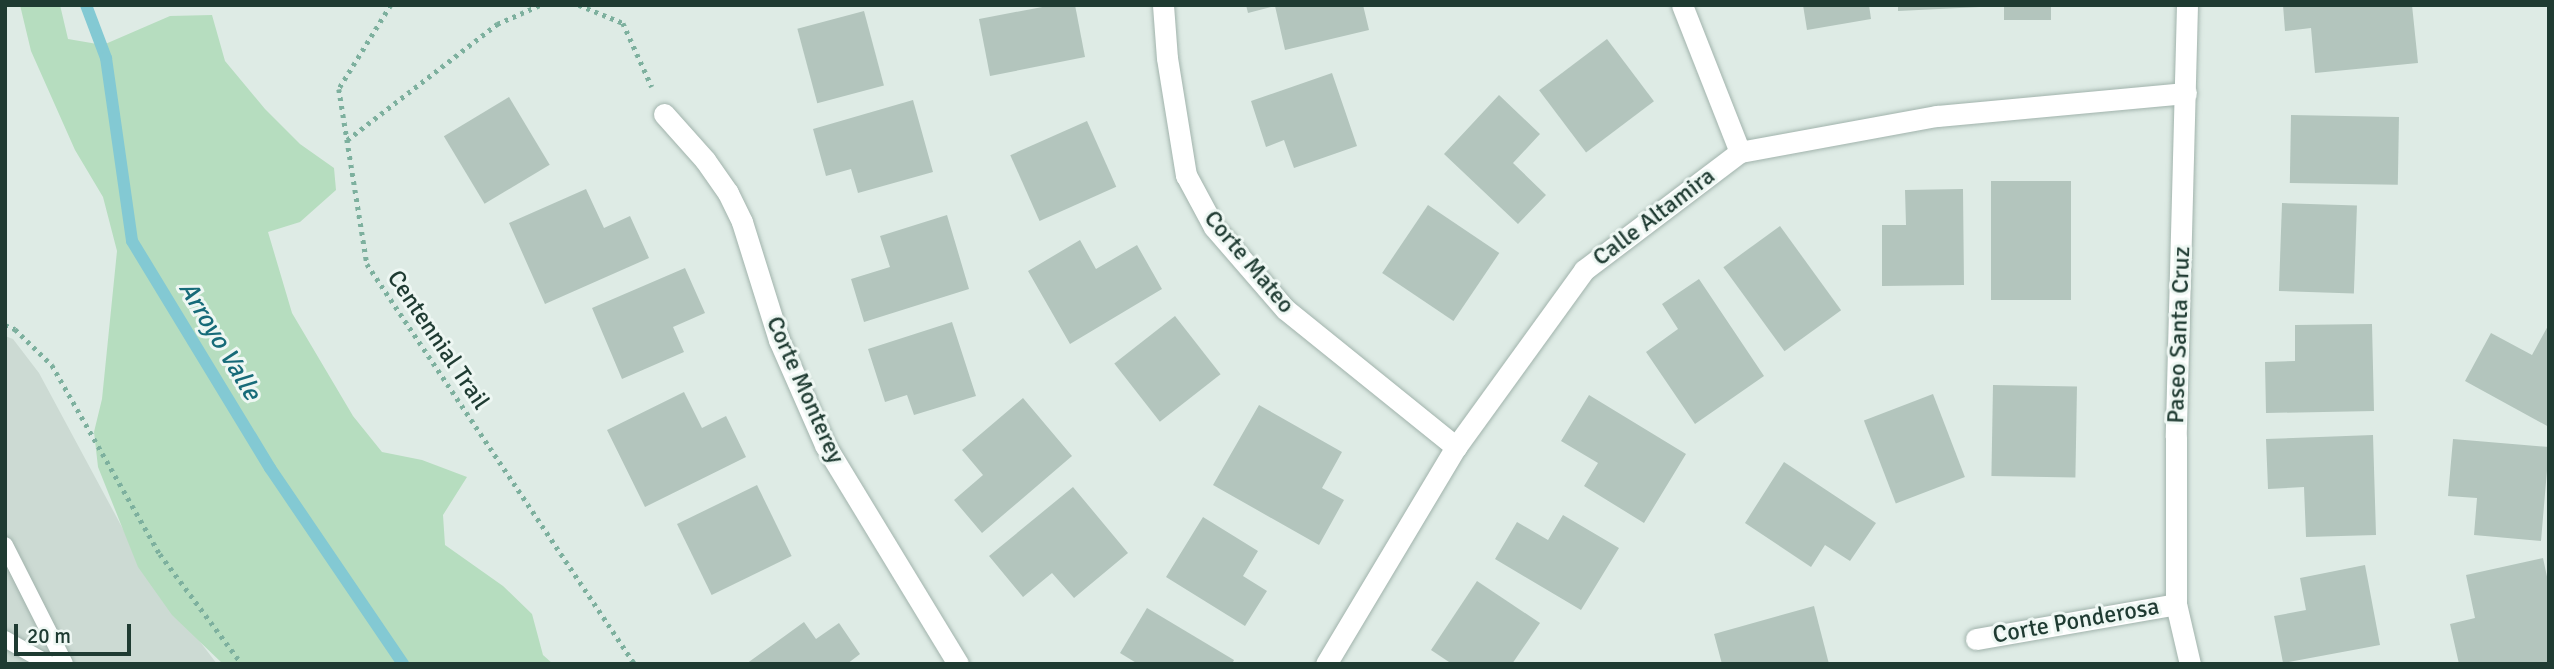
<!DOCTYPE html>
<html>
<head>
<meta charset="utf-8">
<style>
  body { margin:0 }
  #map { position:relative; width:2554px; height:669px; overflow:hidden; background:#deebe5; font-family:Signika,sans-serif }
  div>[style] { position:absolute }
  .built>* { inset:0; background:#ccdad3 }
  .green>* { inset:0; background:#b6ddbf }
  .stream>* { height:12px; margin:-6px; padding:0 6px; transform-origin:6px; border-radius:6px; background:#83c9d3 }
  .building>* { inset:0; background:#b3c5bd; transform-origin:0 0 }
  .path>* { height:4.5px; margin-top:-2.25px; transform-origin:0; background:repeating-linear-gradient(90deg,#7db09e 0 3.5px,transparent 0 8.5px) }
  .roads { filter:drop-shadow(0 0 2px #a1b3ac) drop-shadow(0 0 2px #a1b3ac) }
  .service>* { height:16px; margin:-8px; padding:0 8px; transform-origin:8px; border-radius:8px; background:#fff }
  .minor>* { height:21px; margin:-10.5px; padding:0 10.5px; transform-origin:10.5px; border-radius:10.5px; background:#fff }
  span { translate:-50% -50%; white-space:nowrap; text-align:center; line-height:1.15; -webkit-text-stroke:6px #eef7f3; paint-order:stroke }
  .street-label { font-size:24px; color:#1f3b32 }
  .water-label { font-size:26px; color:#176b79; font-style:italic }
  .frame { position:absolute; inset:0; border:7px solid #1f3b32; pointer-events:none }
  .scale { position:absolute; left:14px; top:624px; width:117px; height:32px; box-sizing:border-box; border:4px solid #1f3b32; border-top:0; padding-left:9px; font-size:21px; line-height:24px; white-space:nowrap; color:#1f3b32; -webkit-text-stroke:5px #eef7f3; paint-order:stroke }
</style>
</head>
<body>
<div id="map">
  <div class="built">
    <div style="clip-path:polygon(5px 336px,13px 339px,39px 373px,144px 568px,217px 664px,5px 664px)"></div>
  </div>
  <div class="green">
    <div style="clip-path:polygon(20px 5px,60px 5px,68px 39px,103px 45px,170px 16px,212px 15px,225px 61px,265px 109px,300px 144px,334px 168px,336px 190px,300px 222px,268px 232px,292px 313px,353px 416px,382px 452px,422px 460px,467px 477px,443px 515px,445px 545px,503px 586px,532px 614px,543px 655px,553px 664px,223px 664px,172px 615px,138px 567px,98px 467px,94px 432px,102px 399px,117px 251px,103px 197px,75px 150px,31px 51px)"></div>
  </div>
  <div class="stream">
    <div style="left:86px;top:5px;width:57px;rotate:69.3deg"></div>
    <div style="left:106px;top:58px;width:185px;rotate:81.9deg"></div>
    <div style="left:132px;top:241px;width:266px;rotate:58.7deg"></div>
    <div style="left:270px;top:468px;width:237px;rotate:55.8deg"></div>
  </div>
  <div class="building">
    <div style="clip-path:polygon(1053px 5px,1075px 5px,1085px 57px,990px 76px,979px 19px)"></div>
    <div style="clip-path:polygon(1246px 5px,1363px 5px,1369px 30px,1285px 50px,1275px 6px,1248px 13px)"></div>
    <div style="clip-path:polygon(1803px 5px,1869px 5px,1871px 19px,1807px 30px)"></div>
    <div style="clip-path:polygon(1898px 5px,1980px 5px,1980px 7px,1898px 11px)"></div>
    <div style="left:2004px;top:5px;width:47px;height:15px"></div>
    <div style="clip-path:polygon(2283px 5px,2412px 5px,2418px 63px,2315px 73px,2311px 28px,2285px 31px)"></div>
    <div style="left:864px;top:11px;width:77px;height:69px;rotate:75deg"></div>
    <div style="left:1607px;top:39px;width:78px;height:85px;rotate:53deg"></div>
    <div style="clip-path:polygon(1332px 73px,1357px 146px,1294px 168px,1284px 140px,1266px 147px,1251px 101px)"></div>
    <div style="clip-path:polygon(1499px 95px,1540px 134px,1513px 163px,1546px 195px,1518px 224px,1444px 154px)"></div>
    <div style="left:509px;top:97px;width:79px;height:76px;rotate:59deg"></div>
    <div style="clip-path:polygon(913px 100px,933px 172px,858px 193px,851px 169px,826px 176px,813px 129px)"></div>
    <div style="left:2291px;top:115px;width:108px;height:68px;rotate:1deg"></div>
    <div style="left:1087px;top:121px;width:72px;height:84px;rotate:66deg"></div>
    <div style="left:1991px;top:181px;width:80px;height:119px"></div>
    <div style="clip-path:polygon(586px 189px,604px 228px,630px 216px,649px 258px,545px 304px,509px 223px)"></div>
    <div style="clip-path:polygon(1963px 189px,1964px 285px,1882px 286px,1882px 225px,1906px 225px,1905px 190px)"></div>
    <div style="left:2282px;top:203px;width:75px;height:88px;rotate:2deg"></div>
    <div style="left:1428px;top:205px;width:86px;height:82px;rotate:34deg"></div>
    <div style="clip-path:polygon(947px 215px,969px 289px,864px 322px,851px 279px,890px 267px,880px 236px)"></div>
    <div style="left:1780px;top:226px;width:104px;height:70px;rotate:54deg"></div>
    <div style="clip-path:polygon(1080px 240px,1096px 269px,1137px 245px,1162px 289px,1070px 344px,1028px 271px)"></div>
    <div style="clip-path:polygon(685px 268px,705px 313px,673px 327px,684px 352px,622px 379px,592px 308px)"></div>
    <div style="clip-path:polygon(1699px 279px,1764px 376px,1695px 424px,1646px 352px,1678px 329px,1662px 304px)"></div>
    <div style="left:1175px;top:316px;width:74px;height:77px;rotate:52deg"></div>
    <div style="clip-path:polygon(952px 322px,976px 396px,914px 415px,907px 395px,885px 402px,868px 349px)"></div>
    <div style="clip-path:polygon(2372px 324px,2374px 411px,2266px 413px,2265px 362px,2295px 361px,2295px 325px)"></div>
    <div style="clip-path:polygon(2549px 324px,2549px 427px,2465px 381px,2491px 333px,2532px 355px)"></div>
    <div style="left:1993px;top:385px;width:84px;height:91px;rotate:1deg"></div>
    <div style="clip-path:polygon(684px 392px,702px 428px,726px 416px,746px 457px,645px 507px,607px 430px)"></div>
    <div style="left:1933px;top:394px;width:89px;height:74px;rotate:69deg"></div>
    <div style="clip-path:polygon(1589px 395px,1686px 454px,1644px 523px,1584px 486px,1598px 463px,1561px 441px)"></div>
    <div style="clip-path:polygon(1023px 398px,1072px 456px,982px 533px,954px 500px,983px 475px,962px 450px)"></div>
    <div style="clip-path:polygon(1259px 405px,1342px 452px,1322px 488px,1344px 500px,1319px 545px,1213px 485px)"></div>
    <div style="clip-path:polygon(2373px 435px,2376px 535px,2306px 537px,2304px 487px,2268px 489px,2266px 439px)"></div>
    <div style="clip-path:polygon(2453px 439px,2549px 447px,2541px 541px,2474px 535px,2477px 498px,2448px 496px)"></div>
    <div style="clip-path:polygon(1784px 462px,1876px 523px,1850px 561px,1825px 545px,1811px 567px,1745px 523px)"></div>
    <div style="left:757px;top:485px;width:79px;height:89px;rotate:64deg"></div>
    <div style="clip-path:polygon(1073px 487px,1128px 553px,1074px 598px,1052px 573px,1023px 597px,989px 556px)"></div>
    <div style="clip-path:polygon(1563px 515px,1619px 548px,1581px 610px,1495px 559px,1517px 522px,1548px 540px)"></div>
    <div style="clip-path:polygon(1203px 517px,1258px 551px,1243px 576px,1267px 591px,1245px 626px,1166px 577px)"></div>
    <div style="clip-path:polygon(2543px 558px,2549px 586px,2549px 662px,2459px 664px,2450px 624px,2475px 618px,2466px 575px)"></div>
    <div style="clip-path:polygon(2365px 565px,2380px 645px,2283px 663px,2274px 616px,2306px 610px,2300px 578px)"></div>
    <div style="clip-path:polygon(1477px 581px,1540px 623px,1512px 664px,1452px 664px,1431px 650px)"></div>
    <div style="clip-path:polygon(1814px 606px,1829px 664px,1722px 664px,1714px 634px)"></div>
    <div style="clip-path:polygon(1147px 608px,1234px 660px,1232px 664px,1138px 664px,1120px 653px)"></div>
    <div style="clip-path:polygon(804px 622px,816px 639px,839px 623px,860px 654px,847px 664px,746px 664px)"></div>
  </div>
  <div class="path">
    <div style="left:391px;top:5px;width:99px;rotate:121.8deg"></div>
    <div style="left:339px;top:89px;width:177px;rotate:80.9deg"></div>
    <div style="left:367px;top:264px;width:481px;rotate:56.2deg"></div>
    <div style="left:579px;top:5px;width:48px;rotate:22.2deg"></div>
    <div style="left:623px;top:23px;width:70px;rotate:65.6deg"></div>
    <div style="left:347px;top:140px;width:190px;rotate:-37.7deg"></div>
    <div style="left:497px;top:24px;width:47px;rotate:-23.8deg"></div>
    <div style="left:5px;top:325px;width:11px;rotate:22deg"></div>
    <div style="left:15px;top:329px;width:52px;rotate:44.2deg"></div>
    <div style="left:52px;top:365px;width:218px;rotate:60.3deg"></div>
    <div style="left:160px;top:554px;width:137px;rotate:53.3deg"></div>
  </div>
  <div class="roads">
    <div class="service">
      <div style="left:5px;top:545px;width:133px;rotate:63.2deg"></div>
      <div style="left:5px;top:639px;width:51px;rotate:29.6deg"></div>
    </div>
    <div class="minor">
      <div style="left:1163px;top:5px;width:53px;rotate:85.7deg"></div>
      <div style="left:1167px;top:58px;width:119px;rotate:80.8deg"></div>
      <div style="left:1186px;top:175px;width:59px;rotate:61.7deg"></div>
      <div style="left:1214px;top:227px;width:108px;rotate:49.1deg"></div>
      <div style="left:1285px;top:309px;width:220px;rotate:38.9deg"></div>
      <div style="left:1682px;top:5px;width:158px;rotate:68.5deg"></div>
      <div style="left:2187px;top:5px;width:432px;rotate:91.5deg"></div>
      <div style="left:2176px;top:437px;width:167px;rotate:90deg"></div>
      <div style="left:2176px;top:604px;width:62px;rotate:76.9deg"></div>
      <div style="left:664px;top:114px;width:62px;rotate:48.3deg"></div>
      <div style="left:705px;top:160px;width:40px;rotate:55.1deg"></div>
      <div style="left:728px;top:193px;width:32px;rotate:64deg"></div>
      <div style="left:742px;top:222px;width:124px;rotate:72.6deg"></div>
      <div style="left:779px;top:340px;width:115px;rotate:66.3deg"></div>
      <div style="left:825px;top:445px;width:256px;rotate:58.7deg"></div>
      <div style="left:1976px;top:639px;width:203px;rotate:-9.9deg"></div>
      <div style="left:1326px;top:664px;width:253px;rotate:-59.1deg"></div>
      <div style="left:1456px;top:447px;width:218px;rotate:-54.1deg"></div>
      <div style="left:1584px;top:270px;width:196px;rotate:-37.1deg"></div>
      <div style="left:1740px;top:152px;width:200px;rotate:-10.4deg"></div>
      <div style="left:1937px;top:116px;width:250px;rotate:-5.3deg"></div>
    </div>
  </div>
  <div class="street-label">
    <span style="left:1654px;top:217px;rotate:-37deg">Calle Altamira</span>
    <span style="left:1249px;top:262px;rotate:50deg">Corte Mateo</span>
    <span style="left:2179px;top:335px;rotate:-88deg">Paseo Santa Cruz</span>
    <span style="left:438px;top:340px;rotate:56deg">Centennial Trail</span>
    <span style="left:805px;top:390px;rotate:66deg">Corte Monterey</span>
    <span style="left:2076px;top:621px;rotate:-10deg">Corte Ponderosa</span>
  </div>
  <div class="water-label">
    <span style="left:219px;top:341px;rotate:59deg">Arroyo Valle</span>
  </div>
  <div class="frame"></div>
  <div class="scale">20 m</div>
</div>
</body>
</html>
